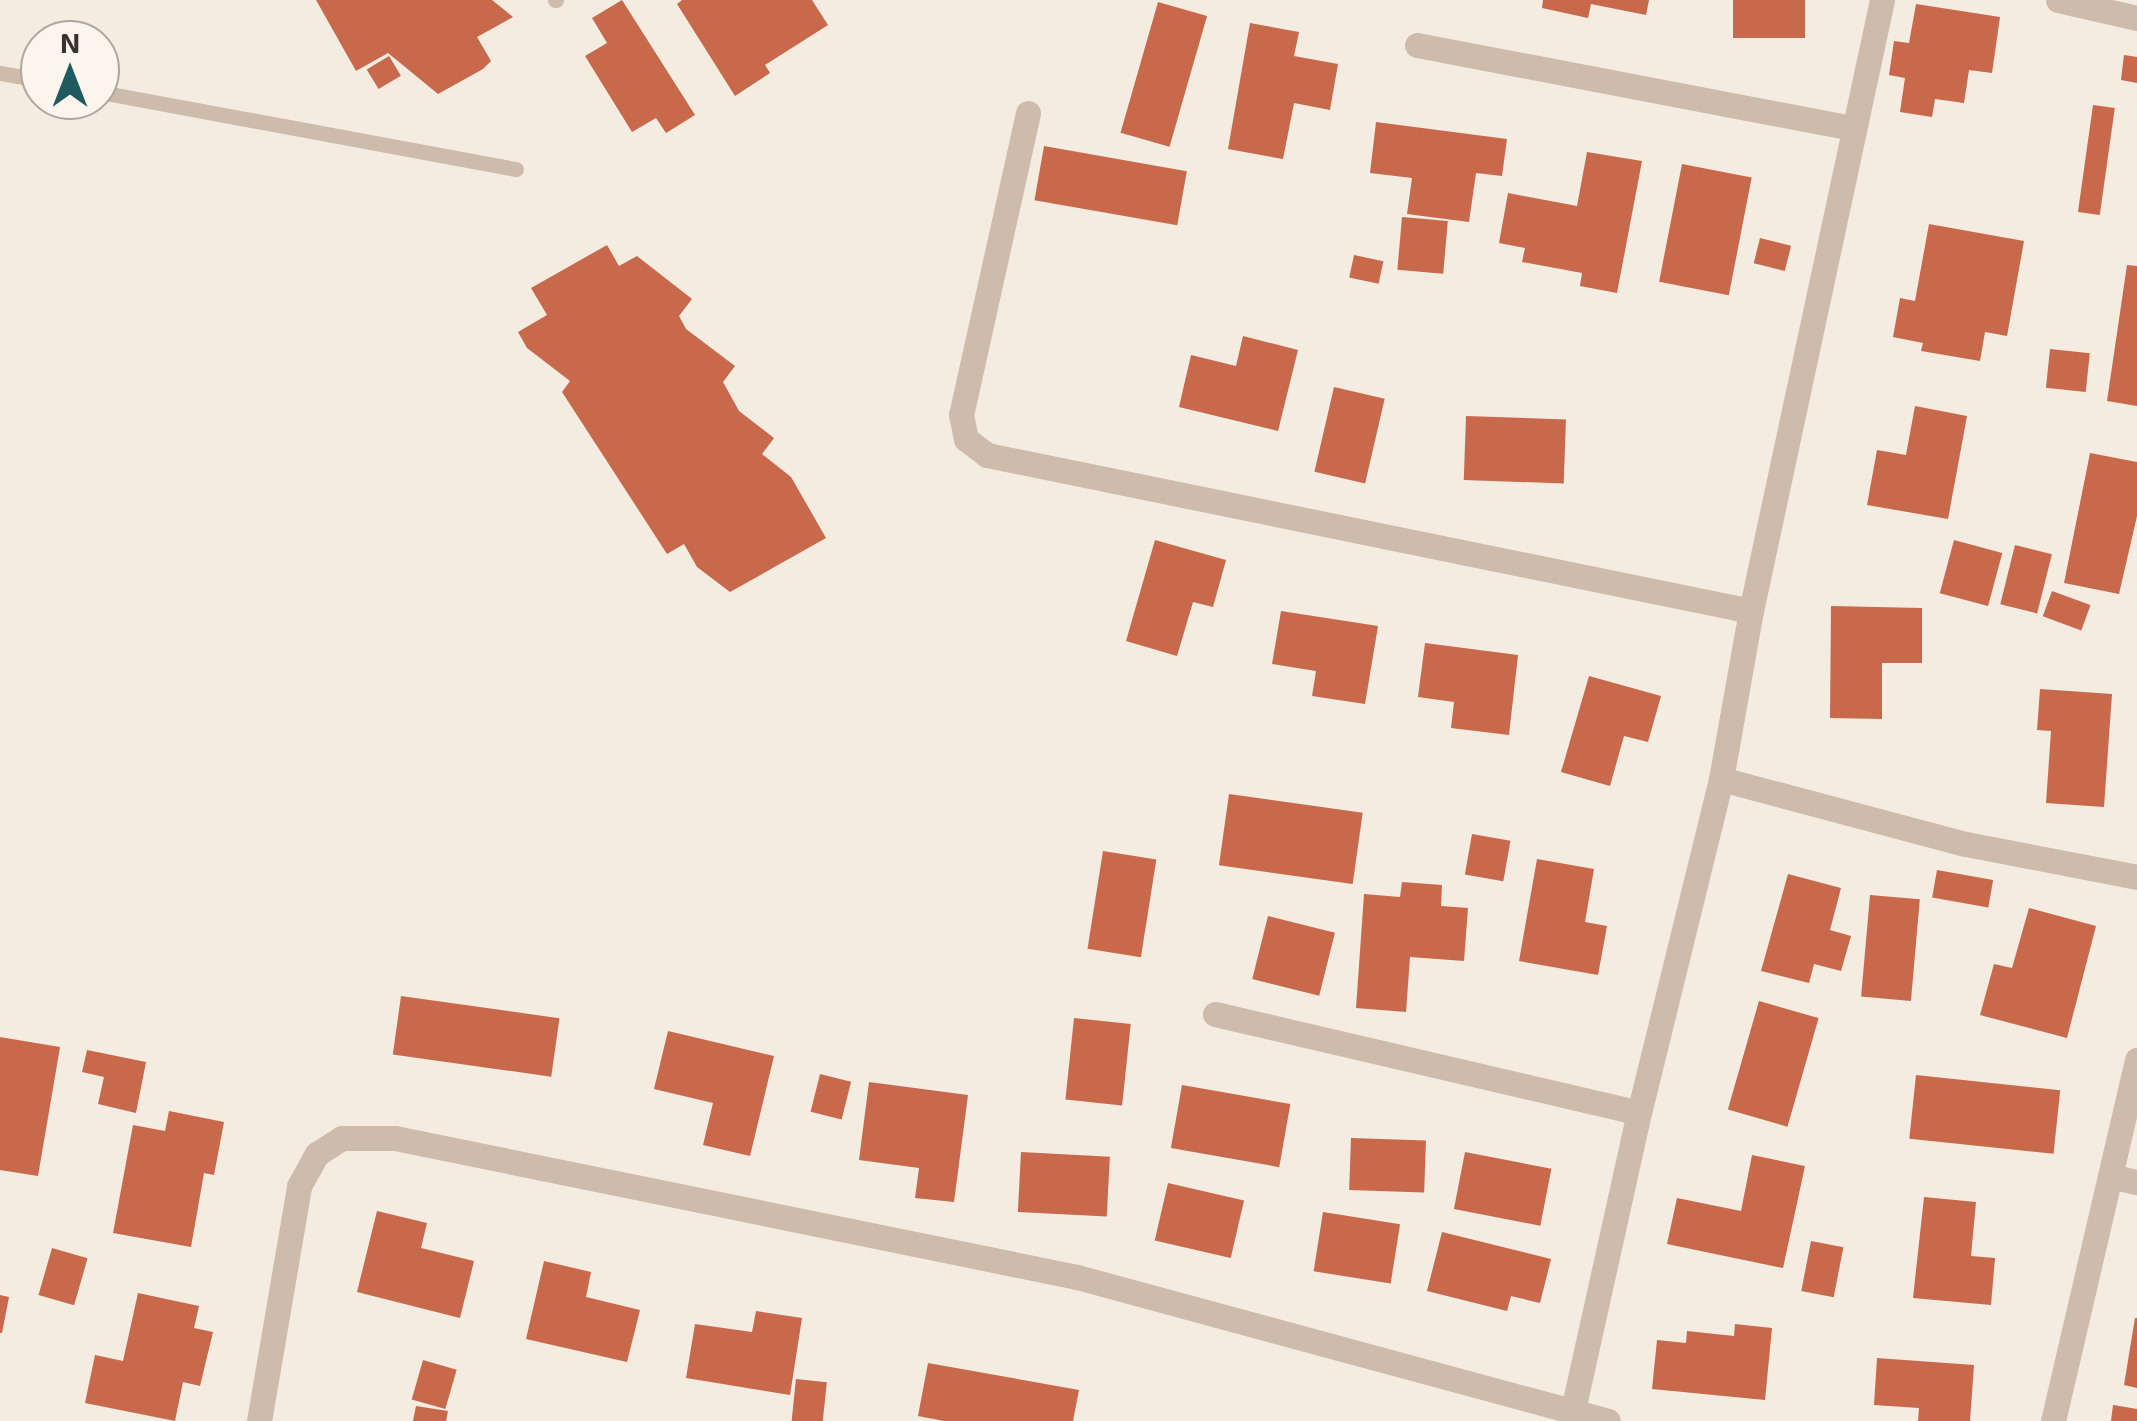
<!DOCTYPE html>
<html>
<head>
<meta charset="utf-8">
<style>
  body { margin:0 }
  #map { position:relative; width:2137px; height:1421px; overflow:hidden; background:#f4ebe1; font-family:"Exo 2",sans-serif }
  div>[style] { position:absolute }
  .building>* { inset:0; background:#c8694b; transform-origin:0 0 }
  .lane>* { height:15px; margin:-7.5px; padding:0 7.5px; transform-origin:7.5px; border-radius:7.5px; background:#cdbbac }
  .street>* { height:25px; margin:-12.5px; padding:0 12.5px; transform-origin:12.5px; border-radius:12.5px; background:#cdbbac }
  span { translate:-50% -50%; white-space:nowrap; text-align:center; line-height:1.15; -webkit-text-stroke:8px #fbf5ee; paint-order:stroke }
  .north { position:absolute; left:20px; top:20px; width:100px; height:100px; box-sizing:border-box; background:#fbf5ee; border:2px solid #aea6a0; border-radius:50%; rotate:0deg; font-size:28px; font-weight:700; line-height:40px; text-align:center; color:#3b302b }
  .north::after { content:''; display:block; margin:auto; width:35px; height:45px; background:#1f5a5e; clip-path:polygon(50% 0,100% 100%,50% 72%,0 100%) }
</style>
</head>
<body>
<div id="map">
  <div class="building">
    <div style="clip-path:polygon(316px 0,492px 0,513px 17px,477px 37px,491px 61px,483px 69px,438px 94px,388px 53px,356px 71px)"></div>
    <div style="clip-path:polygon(622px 0,695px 115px,666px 133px,656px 118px,632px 132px,585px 56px,607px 43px,592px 18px)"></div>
    <div style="clip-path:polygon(682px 0,812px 0,828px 25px,765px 65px,770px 73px,735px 96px,677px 4px)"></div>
    <div style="clip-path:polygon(1543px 0,1649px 0,1646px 15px,1591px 4px,1588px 18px,1542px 8px)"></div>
    <div style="left:1733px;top:0;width:72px;height:38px"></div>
    <div style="left:1158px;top:2px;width:51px;height:136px;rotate:16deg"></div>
    <div style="clip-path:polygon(1916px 4px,2000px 17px,1992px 73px,1969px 70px,1964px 103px,1935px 99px,1932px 117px,1900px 112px,1905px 78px,1889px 75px,1894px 41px,1909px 43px)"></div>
    <div style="clip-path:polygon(1250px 23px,1299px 32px,1294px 56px,1338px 64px,1330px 110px,1294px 103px,1283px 159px,1228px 149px)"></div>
    <div style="clip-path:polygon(2124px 55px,2137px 57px,2137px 83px,2121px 80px)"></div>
    <div style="left:389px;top:56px;width:23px;height:26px;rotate:59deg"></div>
    <div style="left:2093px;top:105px;width:22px;height:108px;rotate:8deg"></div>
    <div style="clip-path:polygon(1376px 122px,1507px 139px,1502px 176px,1476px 173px,1469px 222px,1407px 214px,1412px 178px,1370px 173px)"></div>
    <div style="left:1044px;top:146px;width:145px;height:55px;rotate:10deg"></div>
    <div style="clip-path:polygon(1587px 152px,1642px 161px,1617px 293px,1580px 286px,1582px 273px,1522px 262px,1525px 248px,1499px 243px,1508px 193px,1577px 206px)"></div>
    <div style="left:1682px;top:164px;width:71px;height:120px;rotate:11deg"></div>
    <div style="left:1402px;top:217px;width:46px;height:53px;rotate:5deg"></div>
    <div style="clip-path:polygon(1929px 224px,2024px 241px,2007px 336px,1985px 332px,1980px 361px,1921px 351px,1923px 343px,1893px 337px,1900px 298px,1915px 301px)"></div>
    <div style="left:1760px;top:238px;width:32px;height:26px;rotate:14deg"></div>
    <div style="clip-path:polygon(607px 245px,619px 266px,637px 256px,692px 299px,679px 316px,686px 329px,735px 366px,723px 382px,739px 411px,774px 438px,762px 454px,791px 477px,826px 538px,730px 592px,697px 567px,684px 544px,667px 554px,562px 392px,570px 381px,527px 348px,518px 332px,547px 315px,531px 288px)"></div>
    <div style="left:1354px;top:255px;width:30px;height:23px;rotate:12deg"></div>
    <div style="clip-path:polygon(2127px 265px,2137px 266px,2137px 406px,2107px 401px)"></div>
    <div style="clip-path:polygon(1243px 336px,1298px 350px,1278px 431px,1179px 407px,1191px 355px,1236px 366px)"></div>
    <div style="left:2050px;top:349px;width:40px;height:39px;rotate:6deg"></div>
    <div style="left:1334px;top:387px;width:52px;height:87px;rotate:13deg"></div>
    <div style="clip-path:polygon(1915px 406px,1967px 416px,1948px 519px,1867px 505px,1877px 450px,1906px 455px)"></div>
    <div style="left:1466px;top:416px;width:100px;height:64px;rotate:2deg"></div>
    <div style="clip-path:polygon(2090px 453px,2137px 462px,2137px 516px,2119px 594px,2064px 583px)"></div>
    <div style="clip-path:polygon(1155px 540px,1226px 560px,1213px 607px,1193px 602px,1177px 656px,1126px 641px)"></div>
    <div style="left:1954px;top:540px;width:50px;height:55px;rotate:15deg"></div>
    <div style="left:2015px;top:545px;width:38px;height:61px;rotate:14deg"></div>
    <div style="left:2052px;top:591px;width:41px;height:27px;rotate:20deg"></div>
    <div style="clip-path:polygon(1831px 606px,1922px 608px,1922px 663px,1882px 663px,1882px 719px,1830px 718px)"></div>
    <div style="clip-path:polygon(1281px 611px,1378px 626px,1365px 704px,1312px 696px,1316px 671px,1272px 664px)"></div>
    <div style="clip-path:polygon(1425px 643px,1518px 655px,1509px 735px,1451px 728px,1454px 702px,1418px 697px)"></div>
    <div style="clip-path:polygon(1589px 676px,1661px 696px,1648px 742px,1624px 736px,1610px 786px,1561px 772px)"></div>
    <div style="clip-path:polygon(2040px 689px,2112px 694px,2104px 807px,2046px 803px,2051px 731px,2037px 730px)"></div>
    <div style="left:1229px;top:794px;width:135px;height:72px;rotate:8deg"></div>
    <div style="left:1472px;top:834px;width:39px;height:41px;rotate:10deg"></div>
    <div style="left:1103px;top:851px;width:54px;height:99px;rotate:9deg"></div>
    <div style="clip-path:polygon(1537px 859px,1594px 869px,1585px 922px,1607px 926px,1598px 975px,1519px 961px)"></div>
    <div style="left:1937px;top:870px;width:57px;height:28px;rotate:10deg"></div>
    <div style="clip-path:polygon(1788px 874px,1841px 888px,1830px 930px,1851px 936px,1841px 971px,1814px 964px,1809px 983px,1761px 971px)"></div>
    <div style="clip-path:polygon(1402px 882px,1442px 885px,1441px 906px,1468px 908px,1464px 961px,1410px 957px,1406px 1012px,1356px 1008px,1364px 894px,1400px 897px)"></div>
    <div style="left:1870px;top:895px;width:50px;height:102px;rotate:5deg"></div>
    <div style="clip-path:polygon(2029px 908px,2096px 926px,2067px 1038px,1980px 1015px,1994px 964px,2012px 968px)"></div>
    <div style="left:1268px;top:916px;width:69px;height:65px;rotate:14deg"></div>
    <div style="left:401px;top:996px;width:160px;height:59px;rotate:8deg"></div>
    <div style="left:1759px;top:1001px;width:62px;height:113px;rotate:16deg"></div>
    <div style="left:1074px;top:1018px;width:57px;height:82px;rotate:6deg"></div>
    <div style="clip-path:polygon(668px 1031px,774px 1056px,750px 1156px,703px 1145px,713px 1103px,654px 1089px)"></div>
    <div style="clip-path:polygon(0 1037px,60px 1047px,38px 1176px,0 1170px)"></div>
    <div style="clip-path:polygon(87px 1050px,146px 1062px,136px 1113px,98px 1104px,104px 1077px,82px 1072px)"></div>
    <div style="left:820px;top:1074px;width:32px;height:39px;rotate:14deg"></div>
    <div style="left:1916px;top:1075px;width:145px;height:64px;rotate:6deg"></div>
    <div style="clip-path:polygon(869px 1082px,968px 1095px,954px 1202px,915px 1198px,919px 1168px,859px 1160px)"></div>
    <div style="left:1182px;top:1085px;width:110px;height:64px;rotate:10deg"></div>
    <div style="clip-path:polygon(169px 1111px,224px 1122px,214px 1175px,204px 1173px,191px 1247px,113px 1233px,133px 1125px,165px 1131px)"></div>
    <div style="left:1351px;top:1138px;width:75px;height:52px;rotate:2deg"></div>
    <div style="left:1021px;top:1152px;width:89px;height:60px;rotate:3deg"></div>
    <div style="left:1465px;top:1152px;width:88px;height:58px;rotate:11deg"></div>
    <div style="clip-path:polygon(1752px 1155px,1805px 1166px,1783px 1268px,1667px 1244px,1677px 1198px,1741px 1211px)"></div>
    <div style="left:1168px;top:1183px;width:78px;height:59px;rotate:13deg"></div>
    <div style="clip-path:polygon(1924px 1197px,1976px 1202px,1971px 1256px,1995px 1258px,1991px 1305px,1913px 1298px)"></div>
    <div style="clip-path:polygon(377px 1211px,427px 1223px,421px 1248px,474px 1261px,460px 1318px,357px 1292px)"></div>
    <div style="left:1323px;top:1212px;width:78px;height:60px;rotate:9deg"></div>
    <div style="clip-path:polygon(1442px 1232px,1551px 1259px,1540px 1303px,1511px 1296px,1507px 1311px,1427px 1291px)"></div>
    <div style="left:1811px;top:1241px;width:33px;height:51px;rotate:11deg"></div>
    <div style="left:52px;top:1248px;width:37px;height:49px;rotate:16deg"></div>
    <div style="clip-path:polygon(544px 1261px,591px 1272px,586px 1297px,640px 1310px,627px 1362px,526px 1339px)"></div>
    <div style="clip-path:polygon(138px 1293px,199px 1306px,194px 1328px,213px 1332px,200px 1386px,183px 1382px,175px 1421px,85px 1403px,95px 1355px,123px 1361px)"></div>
    <div style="clip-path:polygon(0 1295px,9px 1297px,2px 1333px,0 1333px)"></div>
    <div style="clip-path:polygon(756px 1311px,802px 1318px,790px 1395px,686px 1378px,695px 1324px,752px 1332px)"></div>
    <div style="clip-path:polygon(2135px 1318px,2137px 1318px,2137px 1388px,2124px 1385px)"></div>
    <div style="clip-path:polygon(1735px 1324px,1772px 1328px,1765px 1400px,1652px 1389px,1657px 1340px,1686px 1343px,1687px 1331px,1734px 1336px)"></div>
    <div style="clip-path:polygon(1877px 1358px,1974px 1365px,1970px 1421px,1918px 1421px,1919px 1408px,1874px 1405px)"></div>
    <div style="left:423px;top:1360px;width:35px;height:41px;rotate:16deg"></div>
    <div style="clip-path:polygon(928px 1363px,1079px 1390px,1073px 1421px,944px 1421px,918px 1416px)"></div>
    <div style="left:796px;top:1379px;width:31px;height:42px;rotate:6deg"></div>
    <div style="clip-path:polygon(2113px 1405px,2137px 1409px,2137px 1421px,2111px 1421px)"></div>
    <div style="clip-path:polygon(416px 1406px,448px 1411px,446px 1421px,413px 1421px)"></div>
  </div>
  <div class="lane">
    <div style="left:555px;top:0;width:1px"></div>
    <div style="left:0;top:73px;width:41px;rotate:9.9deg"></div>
    <div style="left:100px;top:92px;width:423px;rotate:10.5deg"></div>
  </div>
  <div class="street">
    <div style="left:2058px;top:0;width:81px;rotate:12.8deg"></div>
    <div style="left:1417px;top:45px;width:443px;rotate:10.8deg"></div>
    <div style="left:1028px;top:113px;width:309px;rotate:102.5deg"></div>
    <div style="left:961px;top:415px;width:25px;rotate:78deg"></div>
    <div style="left:966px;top:439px;width:26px;rotate:37deg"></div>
    <div style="left:987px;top:455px;width:780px;rotate:11.54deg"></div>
    <div style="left:1721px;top:779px;width:253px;rotate:14.9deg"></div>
    <div style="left:1966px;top:844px;width:174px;rotate:10.9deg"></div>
    <div style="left:1215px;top:1014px;width:435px;rotate:13.1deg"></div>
    <div style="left:2110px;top:1176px;width:28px;rotate:13deg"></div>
    <div style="left:1573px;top:1410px;width:304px;rotate:-77.5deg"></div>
    <div style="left:1639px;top:1113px;width:344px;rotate:-76.2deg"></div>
    <div style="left:1721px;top:779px;width:171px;rotate:-79.9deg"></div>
    <div style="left:1751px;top:611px;width:625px;rotate:-77.9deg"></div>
    <div style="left:259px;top:1421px;width:238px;rotate:-80.3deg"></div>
    <div style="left:299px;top:1186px;width:37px;rotate:-61deg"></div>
    <div style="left:317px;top:1154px;width:30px;rotate:-33deg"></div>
    <div style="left:342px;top:1138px;width:53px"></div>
    <div style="left:395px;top:1138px;width:696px;rotate:11.52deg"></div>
    <div style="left:1077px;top:1277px;width:550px;rotate:15.17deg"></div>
    <div style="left:2053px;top:1421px;width:371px;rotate:-76.9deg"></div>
  </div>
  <div class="north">N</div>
</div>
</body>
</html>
